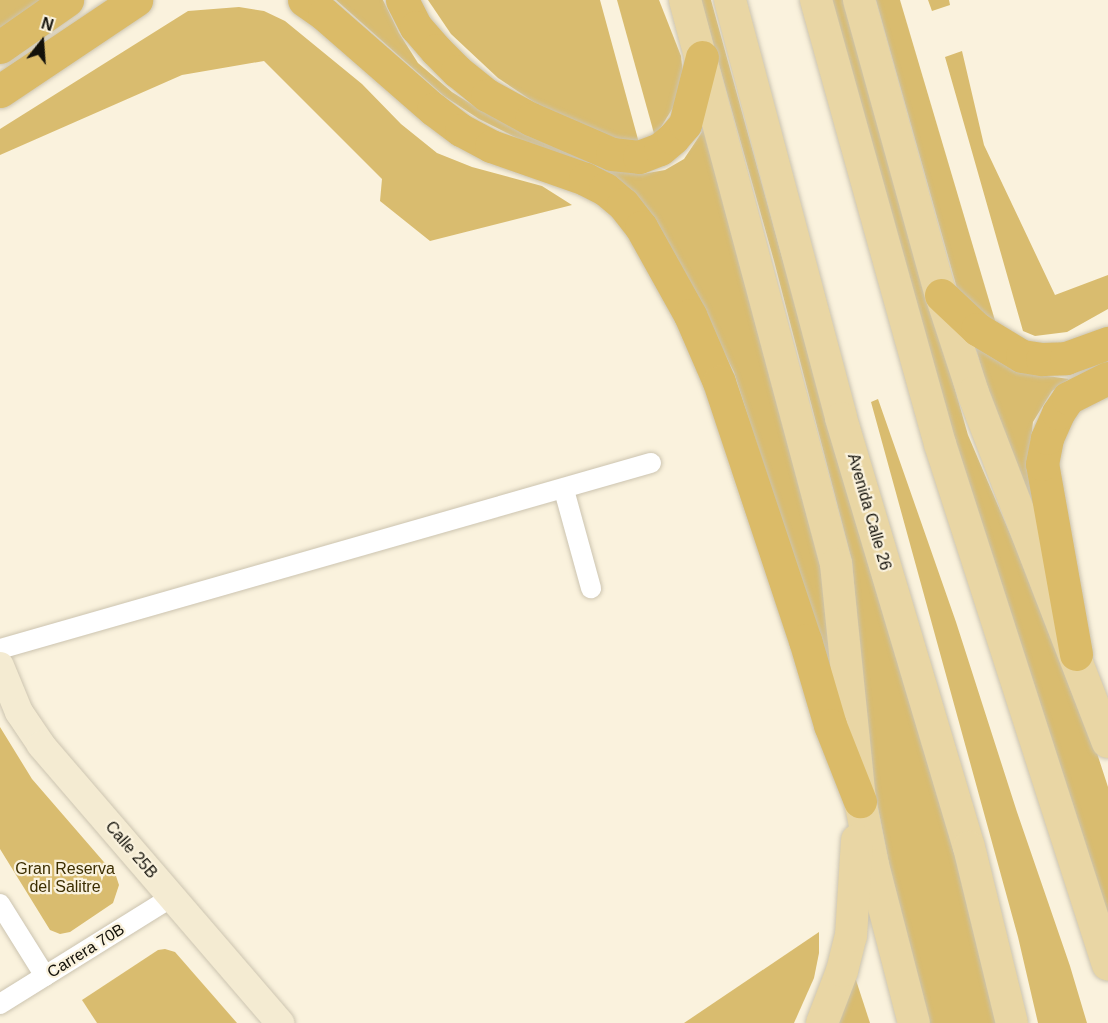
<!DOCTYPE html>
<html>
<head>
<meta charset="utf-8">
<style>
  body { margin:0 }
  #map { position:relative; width:1108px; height:1023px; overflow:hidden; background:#faf2dd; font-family:Helvetica,sans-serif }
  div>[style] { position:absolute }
  .green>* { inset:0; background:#d9bc6f }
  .roads { filter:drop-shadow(0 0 2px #ccc4b0) drop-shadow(0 0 2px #ccc4b0) }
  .street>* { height:20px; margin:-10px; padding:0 10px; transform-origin:10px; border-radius:10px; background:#fff }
  .secondary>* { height:28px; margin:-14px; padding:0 14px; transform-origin:14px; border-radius:14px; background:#f4ebd2 }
  .primary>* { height:32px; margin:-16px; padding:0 16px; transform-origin:16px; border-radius:16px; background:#e9d6a4 }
  .highway>* { height:33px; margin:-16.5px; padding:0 16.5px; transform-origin:16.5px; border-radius:16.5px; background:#dbbb68 }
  span { translate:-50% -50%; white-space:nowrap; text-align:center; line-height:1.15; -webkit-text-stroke:4.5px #faf2dd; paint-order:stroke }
  .street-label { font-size:16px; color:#13110a }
  .park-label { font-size:16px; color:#3b2d00 }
  .north { position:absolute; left:12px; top:12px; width:60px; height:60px; -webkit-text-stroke:4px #faf2dd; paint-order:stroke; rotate:17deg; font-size:16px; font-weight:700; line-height:24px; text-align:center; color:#13110a }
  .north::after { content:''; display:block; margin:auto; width:21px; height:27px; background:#13110a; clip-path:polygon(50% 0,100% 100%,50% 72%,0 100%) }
</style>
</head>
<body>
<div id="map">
  <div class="green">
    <div style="clip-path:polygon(0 0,49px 0,0 34px)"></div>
    <div style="clip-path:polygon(336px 0,383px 0,399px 33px,418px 63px,452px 92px,482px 111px,532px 137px,611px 170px,642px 174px,665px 170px,684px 159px,704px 129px,823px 571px,838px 730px,782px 523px,734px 372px,686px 276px,531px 145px,479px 119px,444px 96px)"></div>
    <div style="clip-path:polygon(428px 0,600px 0,639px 143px,621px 142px,549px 112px,498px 78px,451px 34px)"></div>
    <div style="clip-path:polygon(617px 0,659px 0,681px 56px,683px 74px,674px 106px,655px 137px)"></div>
    <div style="clip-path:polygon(701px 0,711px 0,780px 250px,948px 829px,989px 980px,997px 1023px,927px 1023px,900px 920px,870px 766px,852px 561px,774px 261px)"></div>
    <div style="clip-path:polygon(831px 0,844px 0,968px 435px,1022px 562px,1095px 747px,1108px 787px,1108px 932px,957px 466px)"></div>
    <div style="clip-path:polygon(876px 0,900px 0,999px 334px,958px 292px)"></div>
    <div style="clip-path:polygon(928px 0,949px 0,950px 5px,932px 11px)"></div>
    <div style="clip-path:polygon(239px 7px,264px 11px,285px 21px,362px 84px,401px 124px,437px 153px,472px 167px,542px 186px,572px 205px,430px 241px,380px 201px,382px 179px,264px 61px,182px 75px,0 155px,0 129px,188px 11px)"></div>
    <div style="clip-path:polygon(962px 51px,984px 145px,1055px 295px,1108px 275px,1108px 309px,1067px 332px,1035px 336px,1023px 331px,945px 57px)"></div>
    <div style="clip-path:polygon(974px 341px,1040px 375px,1069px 379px,1052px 391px,1033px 422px,1028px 464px,1033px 505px,995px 417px)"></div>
    <div style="clip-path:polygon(878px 399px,956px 622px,1017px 812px,1070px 966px,1087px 1023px,1038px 1023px,1018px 937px,871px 402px)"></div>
    <div style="clip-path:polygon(0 727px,32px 779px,116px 876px,119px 885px,113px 903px,70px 932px,60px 934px,50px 930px,0 849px)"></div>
    <div style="clip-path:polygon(819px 932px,819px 953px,814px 978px,794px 1023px,684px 1023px)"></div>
    <div style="clip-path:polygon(165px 949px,175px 952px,237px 1023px,97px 1023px,82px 1000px,158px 950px)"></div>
    <div style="clip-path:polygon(855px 977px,870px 1023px,837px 1023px)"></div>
  </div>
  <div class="roads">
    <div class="street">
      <div style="left:564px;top:490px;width:102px;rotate:74.6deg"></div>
      <div style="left:0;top:649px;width:677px;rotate:-15.95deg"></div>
      <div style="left:0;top:904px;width:85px;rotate:58deg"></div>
      <div style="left:0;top:1004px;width:203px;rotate:-31.9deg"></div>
    </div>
    <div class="secondary">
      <div style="left:0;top:666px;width:50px;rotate:67.6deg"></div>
      <div style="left:19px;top:712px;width:40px;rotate:56deg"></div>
      <div style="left:41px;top:745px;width:367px;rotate:49.3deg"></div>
    </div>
    <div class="primary">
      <div style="left:685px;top:0;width:584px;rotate:75.01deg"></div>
      <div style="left:836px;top:564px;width:238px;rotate:84.2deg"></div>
      <div style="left:860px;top:801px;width:65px;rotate:78.5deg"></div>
      <div style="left:873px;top:865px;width:163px;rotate:75.5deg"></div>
      <div style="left:730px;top:0;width:432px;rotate:75.1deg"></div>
      <div style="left:841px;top:418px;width:448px;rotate:73.4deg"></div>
      <div style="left:969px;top:847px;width:181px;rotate:76.3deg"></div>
      <div style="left:816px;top:0;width:461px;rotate:74.4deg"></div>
      <div style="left:940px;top:444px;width:547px;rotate:72.13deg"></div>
      <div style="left:859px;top:0;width:306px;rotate:74.5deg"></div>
      <div style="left:941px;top:295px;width:103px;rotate:71.9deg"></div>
      <div style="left:973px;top:393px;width:374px;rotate:68.9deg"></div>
      <div style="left:822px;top:1023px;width:56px;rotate:-69deg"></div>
      <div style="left:842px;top:971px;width:36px;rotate:-76deg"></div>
      <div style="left:851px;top:936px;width:96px;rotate:-86.4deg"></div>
    </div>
    <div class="highway">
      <div style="left:304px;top:0;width:24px;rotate:35deg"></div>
      <div style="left:324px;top:14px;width:145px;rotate:41.1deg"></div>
      <div style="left:433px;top:109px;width:35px;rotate:37deg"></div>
      <div style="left:461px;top:130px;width:34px;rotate:28deg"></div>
      <div style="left:491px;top:146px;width:100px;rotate:19.3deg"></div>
      <div style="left:585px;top:179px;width:22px;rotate:27deg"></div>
      <div style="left:605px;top:189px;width:23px;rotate:40deg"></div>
      <div style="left:623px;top:204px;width:29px;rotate:52deg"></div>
      <div style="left:641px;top:227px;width:101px;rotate:60.9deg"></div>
      <div style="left:690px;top:315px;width:73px;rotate:66.6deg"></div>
      <div style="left:719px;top:382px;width:272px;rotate:71.6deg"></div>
      <div style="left:805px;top:640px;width:89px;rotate:73.6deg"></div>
      <div style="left:830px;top:725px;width:82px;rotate:68.5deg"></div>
      <div style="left:402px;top:0;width:30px;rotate:63deg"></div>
      <div style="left:416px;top:27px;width:30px;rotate:49deg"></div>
      <div style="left:436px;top:50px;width:30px;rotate:45deg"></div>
      <div style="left:457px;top:71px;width:38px;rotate:39deg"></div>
      <div style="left:487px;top:95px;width:50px;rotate:28.6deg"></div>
      <div style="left:531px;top:119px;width:88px;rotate:23.4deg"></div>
      <div style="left:612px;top:154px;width:27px;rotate:6deg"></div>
      <div style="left:639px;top:157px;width:22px;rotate:-21deg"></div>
      <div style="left:660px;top:149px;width:17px;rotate:-40deg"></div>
      <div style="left:673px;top:138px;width:18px;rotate:-49deg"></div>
      <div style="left:685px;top:124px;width:69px;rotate:-75.8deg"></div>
      <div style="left:0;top:47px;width:82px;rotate:-35deg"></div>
      <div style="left:0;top:91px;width:164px;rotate:-33.8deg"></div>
      <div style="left:941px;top:295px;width:50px;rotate:43.4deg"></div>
      <div style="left:977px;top:329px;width:52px;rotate:31deg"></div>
      <div style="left:1022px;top:356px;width:20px;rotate:9deg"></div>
      <div style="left:1042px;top:359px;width:24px;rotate:-2deg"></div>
      <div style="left:1066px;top:358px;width:45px;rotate:-19.7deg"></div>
      <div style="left:1076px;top:654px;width:193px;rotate:-100.1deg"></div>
      <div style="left:1042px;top:464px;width:26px;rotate:-79deg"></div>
      <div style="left:1047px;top:438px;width:27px;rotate:-66deg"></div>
      <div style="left:1058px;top:413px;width:18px;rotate:-56deg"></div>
      <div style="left:1068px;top:398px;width:45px;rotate:-26.6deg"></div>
    </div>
  </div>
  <div class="street-label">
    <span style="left:869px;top:512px;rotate:74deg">Avenida Calle 26</span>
    <span style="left:131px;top:850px;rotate:49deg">Calle 25B</span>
    <span style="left:86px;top:951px;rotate:-32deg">Carrera 70B</span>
  </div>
  <div class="park-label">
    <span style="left:65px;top:878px">Gran Reserva<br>del Salitre</span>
  </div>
  <div class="north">N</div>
</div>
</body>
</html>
